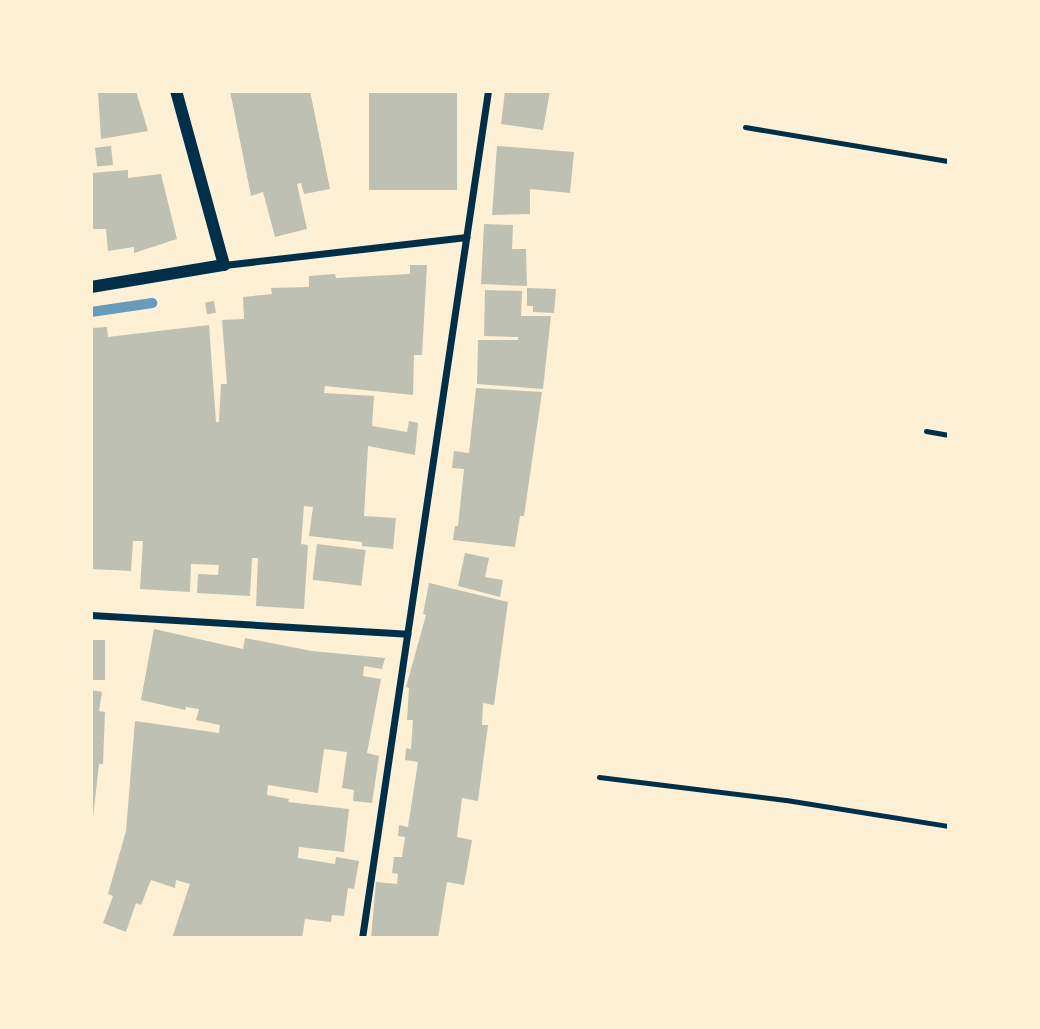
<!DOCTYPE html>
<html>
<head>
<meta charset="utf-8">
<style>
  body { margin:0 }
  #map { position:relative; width:1040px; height:1029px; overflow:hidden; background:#fdf0d5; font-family:"Archivo Narrow",sans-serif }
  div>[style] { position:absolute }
  .stream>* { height:10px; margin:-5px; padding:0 5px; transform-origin:5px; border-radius:5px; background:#669bbc }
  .building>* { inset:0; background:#bec0b2; transform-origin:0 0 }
  .service>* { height:5px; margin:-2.5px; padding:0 2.5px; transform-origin:2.5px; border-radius:2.5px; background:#003049 }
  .minor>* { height:7px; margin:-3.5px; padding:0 3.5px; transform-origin:3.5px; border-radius:3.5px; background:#003049 }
  .tertiary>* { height:12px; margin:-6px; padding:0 6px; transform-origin:6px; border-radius:6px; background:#003049 }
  span { translate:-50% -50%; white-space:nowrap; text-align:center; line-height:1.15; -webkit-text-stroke:7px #fdf0d5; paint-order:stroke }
  .frame { position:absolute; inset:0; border:93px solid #fdf0d5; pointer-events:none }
</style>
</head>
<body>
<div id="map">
  <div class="stream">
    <div style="left:91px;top:312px;width:62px;rotate:-8.4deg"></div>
  </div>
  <div class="building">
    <div style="clip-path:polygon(98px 91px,136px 91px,148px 131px,101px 139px)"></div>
    <div style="clip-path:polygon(230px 91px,310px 91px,330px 189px,304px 194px,301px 183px,297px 184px,307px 229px,275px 237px,263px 192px,251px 196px)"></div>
    <div style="left:369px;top:91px;width:88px;height:99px"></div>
    <div style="clip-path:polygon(505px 91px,550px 91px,543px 130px,501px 124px)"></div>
    <div style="left:111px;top:146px;width:19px;height:16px;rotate:84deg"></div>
    <div style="clip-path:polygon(497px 146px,574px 152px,570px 193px,530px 189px,530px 214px,492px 215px)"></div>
    <div style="clip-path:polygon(128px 170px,128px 178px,161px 174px,177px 239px,134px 253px,134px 247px,108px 251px,106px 229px,91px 229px,91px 173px)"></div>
    <div style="clip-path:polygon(484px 224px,513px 225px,512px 249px,526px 249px,527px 286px,481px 284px)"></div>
    <div style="clip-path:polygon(410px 265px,427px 265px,422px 355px,414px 355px,413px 395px,325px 386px,324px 393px,374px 396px,372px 426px,407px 432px,409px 421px,418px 423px,415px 455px,368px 446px,364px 516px,396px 518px,393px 549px,362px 546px,362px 542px,309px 536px,313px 507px,304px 506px,301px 544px,308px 545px,304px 609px,256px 606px,258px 558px,252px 558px,250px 596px,197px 593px,198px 574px,218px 575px,219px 565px,191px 564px,190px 592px,140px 589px,143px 541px,133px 541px,131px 571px,91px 569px,91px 328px,107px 327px,108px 337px,209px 325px,216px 422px,219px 422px,221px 384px,227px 384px,222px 320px,244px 319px,243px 297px,272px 294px,271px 288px,309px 287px,309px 276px,335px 274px,336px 278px,410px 274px)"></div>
    <div style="clip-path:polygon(527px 288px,556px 289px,554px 313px,533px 312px,533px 306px,527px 306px)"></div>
    <div style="clip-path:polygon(485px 290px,522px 291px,521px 316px,551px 316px,543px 389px,477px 384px,478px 340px,518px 340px,518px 337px,484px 336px)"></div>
    <div style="left:214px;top:301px;width:12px;height:9px;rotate:81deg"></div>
    <div style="clip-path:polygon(476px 388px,542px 392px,524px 516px,520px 516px,515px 547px,453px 540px,455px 526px,458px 526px,464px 469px,452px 468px,454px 451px,469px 453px)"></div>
    <div style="left:317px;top:544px;width:49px;height:36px;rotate:7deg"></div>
    <div style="clip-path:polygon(465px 553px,489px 558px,485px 577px,503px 580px,500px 597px,458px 586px)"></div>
    <div style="clip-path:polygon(429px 583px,508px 602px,494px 705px,483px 703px,482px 725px,488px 725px,478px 801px,462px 798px,457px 837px,472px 840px,464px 885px,447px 882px,438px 938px,371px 938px,376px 882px,397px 884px,398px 874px,392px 873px,394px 857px,402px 857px,405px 837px,398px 836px,399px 825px,408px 827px,418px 762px,405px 760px,406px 748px,411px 749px,413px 720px,407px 720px,409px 688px,406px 687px,426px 615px,423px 614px)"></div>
    <div style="clip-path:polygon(154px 629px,243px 649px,245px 638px,312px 651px,385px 658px,382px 669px,364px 666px,363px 676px,381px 679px,367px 753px,379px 756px,372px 803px,353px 801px,354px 790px,342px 788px,347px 752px,324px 749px,318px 793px,268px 785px,267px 795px,289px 799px,288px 802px,349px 809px,344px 852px,299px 847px,298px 858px,335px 864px,336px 857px,359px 861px,354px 889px,348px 888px,344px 916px,332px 915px,331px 922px,305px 919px,302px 938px,172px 938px,190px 884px,176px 880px,175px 888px,151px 880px,141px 905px,136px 903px,126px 932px,103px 923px,113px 896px,108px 894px,126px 831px,135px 721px,219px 733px,220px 725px,196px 720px,199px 709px,186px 707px,185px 710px,141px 700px)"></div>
    <div style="left:91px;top:640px;width:14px;height:40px"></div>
    <div style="clip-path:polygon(91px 690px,102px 692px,99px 711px,105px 712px,103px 764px,99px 764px,92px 826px)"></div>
  </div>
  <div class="service">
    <div style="left:745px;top:127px;width:207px;rotate:9.5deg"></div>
    <div style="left:926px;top:431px;width:23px;rotate:10deg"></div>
    <div style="left:599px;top:777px;width:188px;rotate:7deg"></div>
    <div style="left:786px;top:800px;width:165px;rotate:9.1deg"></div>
  </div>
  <div class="minor">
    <div style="left:224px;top:265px;width:244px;rotate:-6.6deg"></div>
    <div style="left:91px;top:615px;width:317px;rotate:3.4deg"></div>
    <div style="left:362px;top:938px;width:856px;rotate:-81.54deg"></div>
  </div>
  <div class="tertiary">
    <div style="left:91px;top:287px;width:135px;rotate:-9.4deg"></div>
    <div style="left:224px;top:265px;width:180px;rotate:-105.4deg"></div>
  </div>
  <div class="frame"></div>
</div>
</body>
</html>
